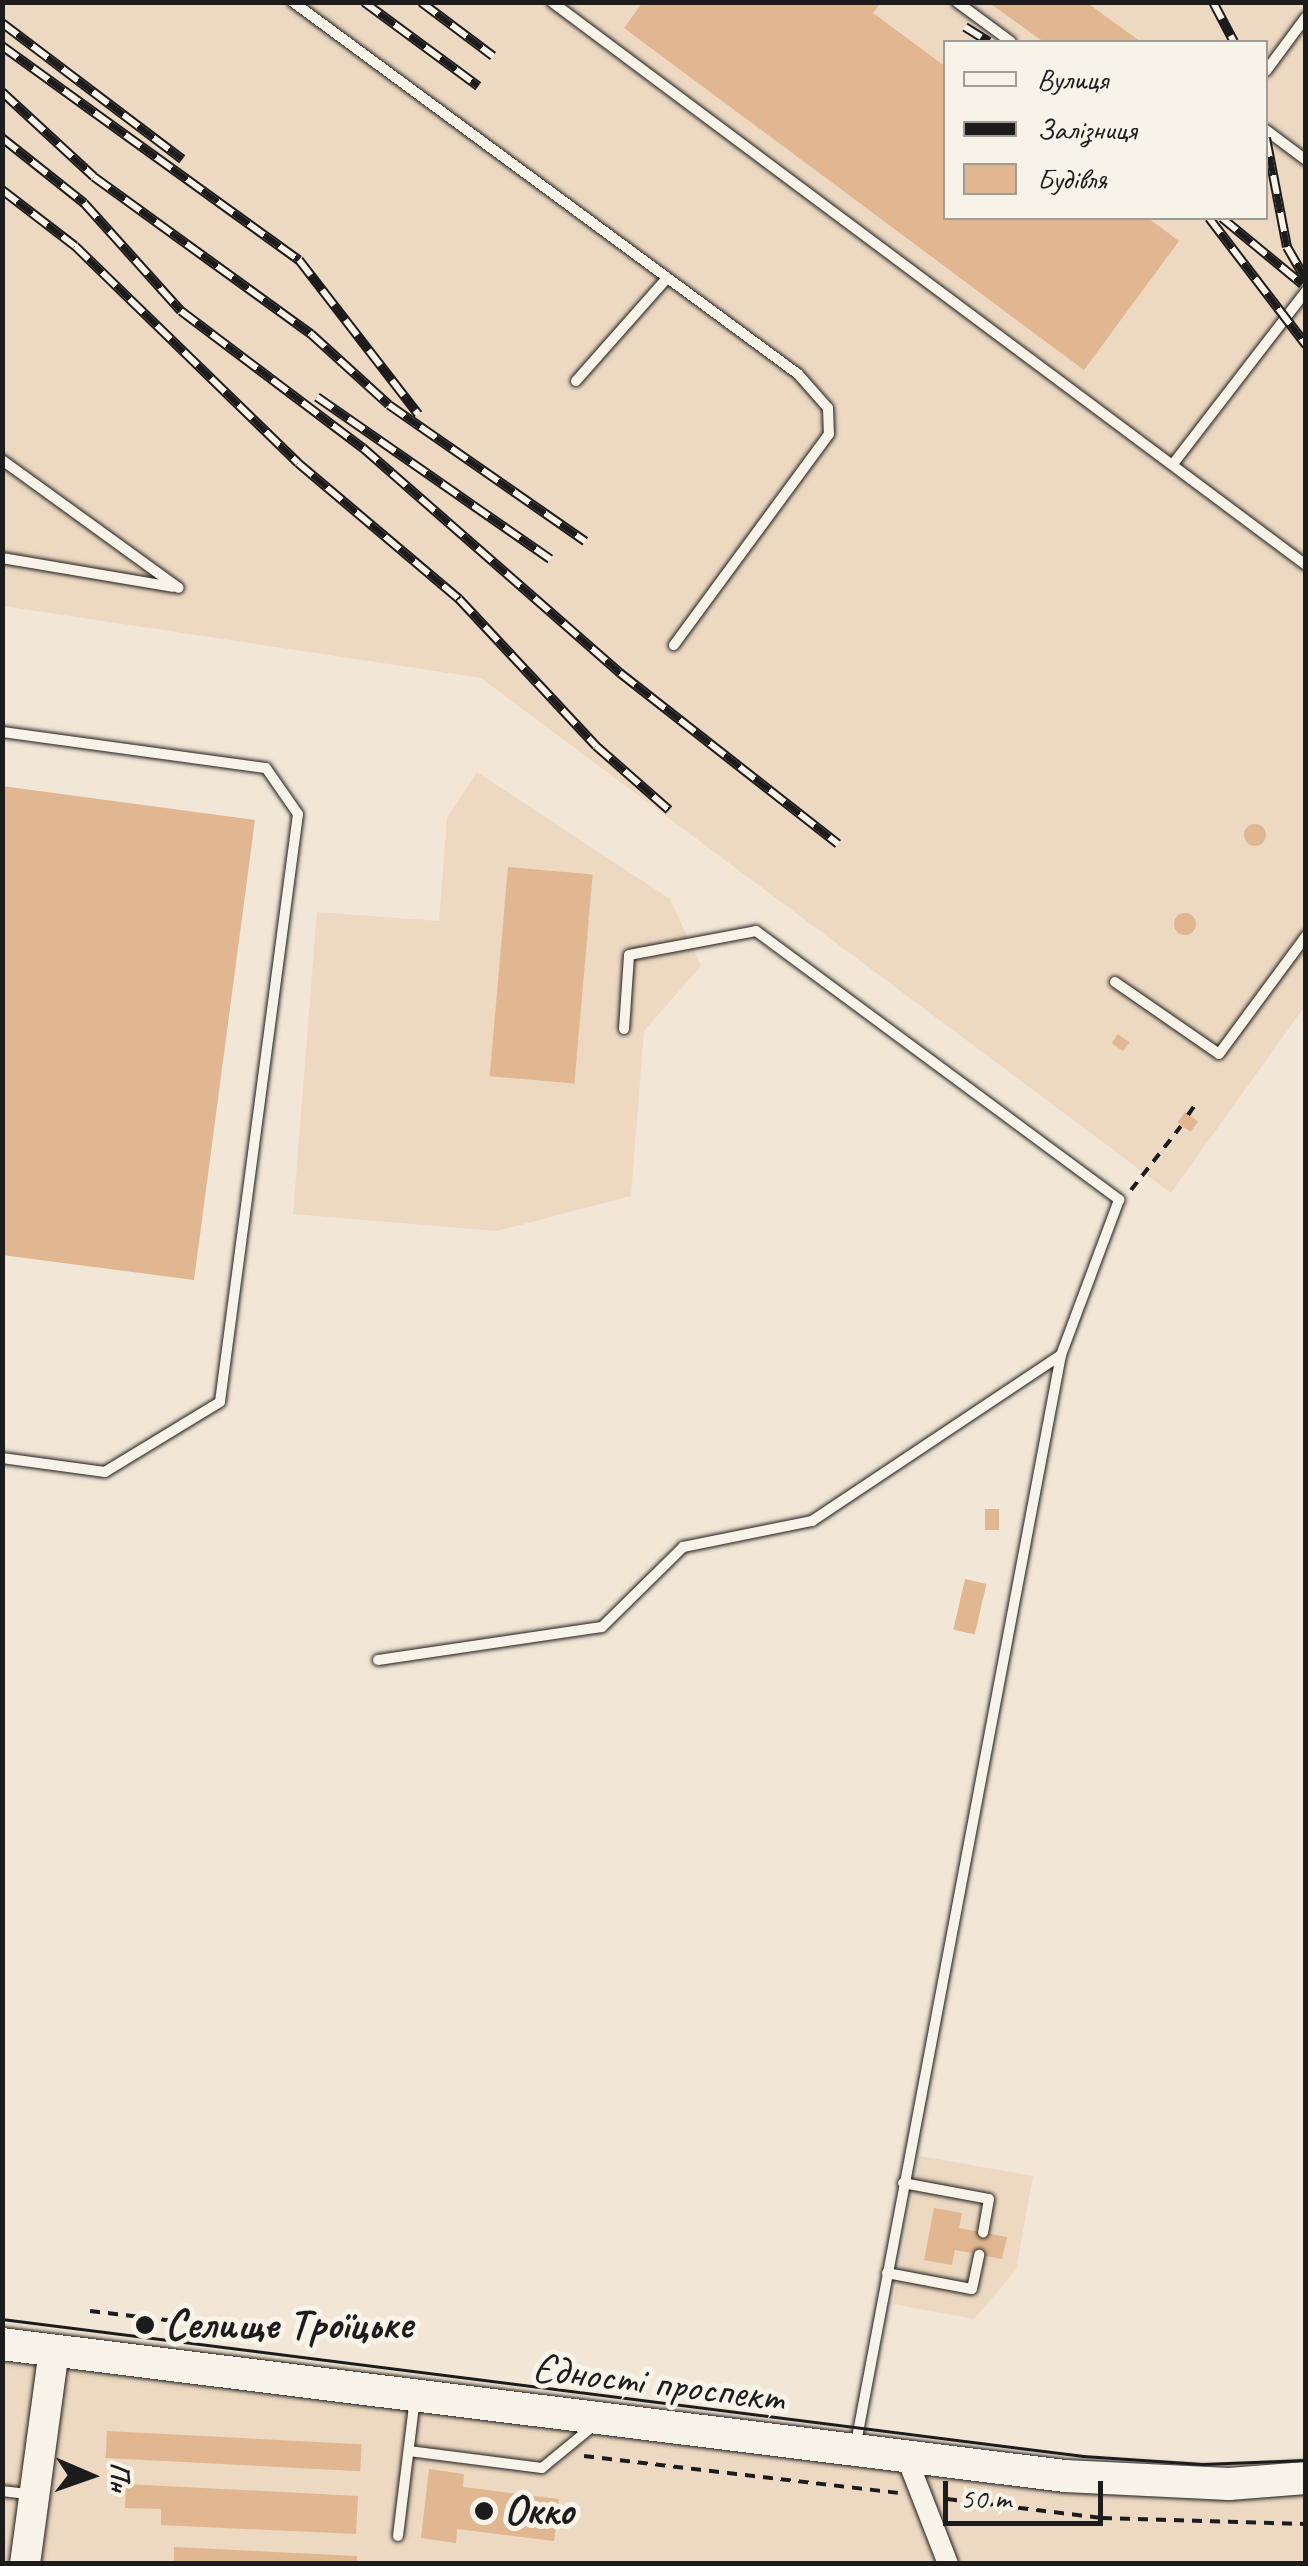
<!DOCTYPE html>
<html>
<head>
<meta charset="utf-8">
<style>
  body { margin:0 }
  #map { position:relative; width:1308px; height:2566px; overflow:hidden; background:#f2e7d6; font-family:Caveat,sans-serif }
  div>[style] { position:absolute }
  .built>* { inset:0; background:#edd9c1 }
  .building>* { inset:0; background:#e0b790; transform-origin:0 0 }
  .round { border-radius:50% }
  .path>* { height:4px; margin-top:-2px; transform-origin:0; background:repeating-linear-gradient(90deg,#1c1c1c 0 10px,transparent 0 18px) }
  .roads { filter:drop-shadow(0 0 2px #1c1c1c) drop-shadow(0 0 2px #1c1c1c) }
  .lane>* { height:10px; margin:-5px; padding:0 5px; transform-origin:5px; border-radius:5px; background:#f7f3e8 }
  .street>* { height:20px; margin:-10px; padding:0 10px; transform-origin:10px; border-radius:10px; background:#f7f3e8 }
  .secondary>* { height:30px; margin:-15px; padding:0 15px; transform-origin:15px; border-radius:15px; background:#f7f3e8 }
  .primary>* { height:32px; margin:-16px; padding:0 16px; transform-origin:16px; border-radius:16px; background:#f7f3e8 }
  .tram>* { height:2.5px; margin:-1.25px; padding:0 1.25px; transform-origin:1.25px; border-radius:1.25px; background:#1c1c1c }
  .rail>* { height:10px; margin-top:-5px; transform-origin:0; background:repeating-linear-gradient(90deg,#f7f3e8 0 19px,#1c1c1c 0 38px); box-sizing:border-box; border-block:2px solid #1c1c1c }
  .dots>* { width:28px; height:28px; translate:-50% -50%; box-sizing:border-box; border:5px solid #f7f3e8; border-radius:50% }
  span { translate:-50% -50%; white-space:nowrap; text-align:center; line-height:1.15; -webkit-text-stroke:10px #f7f3e8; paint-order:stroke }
  .poi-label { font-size:42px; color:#1c1c1c; font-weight:700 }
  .left { translate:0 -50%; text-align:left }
  .street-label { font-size:42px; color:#1c1c1c }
  .frame { position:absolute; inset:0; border:5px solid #1c1c1c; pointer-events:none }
  .legend { position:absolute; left:943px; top:40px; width:325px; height:180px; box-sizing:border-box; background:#f7f3e8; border:2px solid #9f9d96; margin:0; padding:12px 18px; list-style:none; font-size:30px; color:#1c1c1c }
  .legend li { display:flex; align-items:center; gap:20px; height:50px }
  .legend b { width:50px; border:2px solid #9f9d96 }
  .north { position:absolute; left:40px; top:2426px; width:100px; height:100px; -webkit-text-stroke:8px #f7f3e8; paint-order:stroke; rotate:92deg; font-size:28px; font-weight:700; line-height:40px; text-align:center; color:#1c1c1c }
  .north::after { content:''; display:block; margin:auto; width:35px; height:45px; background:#1c1c1c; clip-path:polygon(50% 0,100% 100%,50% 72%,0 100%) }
  .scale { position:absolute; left:943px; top:2481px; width:160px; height:45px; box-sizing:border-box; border:5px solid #1c1c1c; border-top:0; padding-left:12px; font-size:30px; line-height:35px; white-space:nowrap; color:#1c1c1c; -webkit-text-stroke:8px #f7f3e8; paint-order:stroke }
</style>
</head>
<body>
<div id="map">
  <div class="built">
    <div style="clip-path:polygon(evenodd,2px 3px,1305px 3px,1305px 1006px,1171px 1193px,481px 678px,3px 606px,2px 3px,946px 42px,1266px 42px,1266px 218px,946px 218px,946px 42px)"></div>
    <div style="clip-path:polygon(477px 772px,670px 899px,701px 966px,644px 1031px,631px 1196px,497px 1231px,293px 1214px,317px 912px,439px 921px,447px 818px)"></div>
    <div style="clip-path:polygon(920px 2156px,1033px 2176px,1016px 2270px,974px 2319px,893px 2304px)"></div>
    <div style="clip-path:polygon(3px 2360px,1305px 2492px,1305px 2563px,3px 2564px)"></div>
  </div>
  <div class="building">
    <div style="clip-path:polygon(643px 2px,881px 2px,873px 13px,946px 67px,946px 218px,1148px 218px,1179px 241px,1084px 370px,624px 28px)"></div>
    <div style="clip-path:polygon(988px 2px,1086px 2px,1141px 42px,1044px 42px)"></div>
    <div style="clip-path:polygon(2px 786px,255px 820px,194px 1280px,2px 1255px)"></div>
    <div class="round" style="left:1244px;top:824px;width:22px;height:22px"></div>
    <div style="left:508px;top:867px;width:85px;height:210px;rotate:5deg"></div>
    <div class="round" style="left:1174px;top:913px;width:22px;height:22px"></div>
    <div style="left:1118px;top:1034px;width:14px;height:11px;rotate:36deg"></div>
    <div style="left:1185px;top:1112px;width:16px;height:13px;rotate:35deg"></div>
    <div style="left:985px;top:1509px;width:14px;height:21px"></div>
    <div style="left:965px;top:1579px;width:22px;height:52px;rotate:13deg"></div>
    <div style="clip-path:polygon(934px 2208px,962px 2213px,959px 2228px,1007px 2237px,1002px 2259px,955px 2250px,952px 2265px,924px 2260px)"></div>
    <div style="left:107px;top:2431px;width:255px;height:27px;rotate:3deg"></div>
    <div style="clip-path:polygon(429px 2469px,464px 2474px,463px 2487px,559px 2499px,554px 2541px,457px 2529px,456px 2543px,421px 2538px)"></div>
    <div style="clip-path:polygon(126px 2484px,358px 2496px,356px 2534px,161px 2525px,161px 2509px,125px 2508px)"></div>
    <div style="clip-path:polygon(174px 2547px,357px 2556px,357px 2564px,174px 2564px)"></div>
  </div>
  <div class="path">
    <div style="left:1188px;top:1115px;width:12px;rotate:-55deg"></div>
    <div style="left:1131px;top:1190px;width:81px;rotate:-52deg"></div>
    <div style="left:90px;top:2311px;width:111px;rotate:6.7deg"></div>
    <div style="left:584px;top:2456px;width:316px;rotate:6.7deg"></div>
    <div style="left:947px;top:2499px;width:156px;rotate:7deg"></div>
    <div style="left:1102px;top:2518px;width:204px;rotate:1.7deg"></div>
  </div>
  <div class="roads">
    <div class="lane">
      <div style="left:293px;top:2px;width:627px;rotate:36.38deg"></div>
      <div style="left:798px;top:374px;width:45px;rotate:48.6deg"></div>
      <div style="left:828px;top:408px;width:26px;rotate:88deg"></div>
      <div style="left:829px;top:434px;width:262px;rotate:126.3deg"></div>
      <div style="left:552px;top:2px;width:941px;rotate:36.75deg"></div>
      <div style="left:957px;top:2px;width:67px;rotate:36.5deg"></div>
      <div style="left:1266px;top:71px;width:67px;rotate:-53.5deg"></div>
      <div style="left:1266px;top:130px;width:50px;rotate:36.9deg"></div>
      <div style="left:576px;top:381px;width:137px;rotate:-48.5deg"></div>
      <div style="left:2px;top:460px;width:218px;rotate:35.9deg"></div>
      <div style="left:1173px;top:464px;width:218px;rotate:-52.4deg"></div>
      <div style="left:2px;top:558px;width:173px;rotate:9.6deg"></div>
      <div style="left:2px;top:732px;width:266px;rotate:7.8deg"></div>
      <div style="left:266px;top:768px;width:56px;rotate:55.2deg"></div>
      <div style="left:298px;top:814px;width:593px;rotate:97.56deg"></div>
      <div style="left:220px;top:1402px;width:135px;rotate:148.7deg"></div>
      <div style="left:105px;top:1472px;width:104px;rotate:-172.3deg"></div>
      <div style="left:1115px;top:982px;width:126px;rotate:34.7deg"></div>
      <div style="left:1219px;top:1054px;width:147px;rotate:-53.6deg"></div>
      <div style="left:624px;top:1029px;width:74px;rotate:-86.1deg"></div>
      <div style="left:629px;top:955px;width:129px;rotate:-10.7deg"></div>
      <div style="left:756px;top:931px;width:452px;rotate:36.5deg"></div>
      <div style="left:1119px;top:1200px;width:165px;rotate:110.5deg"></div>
      <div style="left:1061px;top:1355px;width:1107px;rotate:100.67deg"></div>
      <div style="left:378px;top:1660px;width:226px;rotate:-8.4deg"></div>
      <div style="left:602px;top:1627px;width:114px;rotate:-44.6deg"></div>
      <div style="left:683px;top:1547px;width:132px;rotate:-11.4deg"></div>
      <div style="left:812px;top:1521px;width:299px;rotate:-33.7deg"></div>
      <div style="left:903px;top:2183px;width:87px;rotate:10.5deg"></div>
      <div style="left:989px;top:2199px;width:34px;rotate:100deg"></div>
      <div style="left:887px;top:2273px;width:86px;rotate:10.7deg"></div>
      <div style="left:972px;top:2289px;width:35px;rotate:-78deg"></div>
      <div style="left:409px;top:2451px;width:134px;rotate:7.3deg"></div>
      <div style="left:542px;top:2468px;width:65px;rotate:-39.4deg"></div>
      <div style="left:2px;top:2491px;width:31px;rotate:7deg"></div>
      <div style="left:398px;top:2536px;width:139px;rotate:-83deg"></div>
    </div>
    <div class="street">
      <div style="left:906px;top:2456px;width:116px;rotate:68.7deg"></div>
    </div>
    <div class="secondary">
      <div style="left:25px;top:2564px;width:216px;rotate:-82.3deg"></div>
    </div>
    <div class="primary">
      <div style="left:2px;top:2344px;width:1071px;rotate:7.08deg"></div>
      <div style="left:1065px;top:2476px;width:164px;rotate:2.8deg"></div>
      <div style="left:1229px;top:2484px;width:77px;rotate:-4.5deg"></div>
    </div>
  </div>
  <div class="tram">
    <div style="left:2px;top:2319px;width:1090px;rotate:7.22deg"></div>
    <div style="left:1083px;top:2456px;width:119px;rotate:3.8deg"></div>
    <div style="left:1202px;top:2464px;width:104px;rotate:-2.2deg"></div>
  </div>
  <div class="rail">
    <div style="left:364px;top:2px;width:142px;rotate:36.4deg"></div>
    <div style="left:421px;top:2px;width:90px;rotate:36.9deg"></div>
    <div style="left:1213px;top:2px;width:45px;rotate:62.3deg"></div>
    <div style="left:2px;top:23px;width:226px;rotate:37.1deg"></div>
    <div style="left:965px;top:27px;width:28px;rotate:32deg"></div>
    <div style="left:2px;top:46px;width:366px;rotate:35.8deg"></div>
    <div style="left:299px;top:260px;width:195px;rotate:52.3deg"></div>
    <div style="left:2px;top:92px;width:125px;rotate:42.7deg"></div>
    <div style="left:94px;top:177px;width:268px;rotate:35.9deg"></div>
    <div style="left:311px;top:334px;width:105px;rotate:42.3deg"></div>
    <div style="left:389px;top:405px;width:239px;rotate:34.8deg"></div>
    <div style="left:2px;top:138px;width:105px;rotate:38.4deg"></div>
    <div style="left:84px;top:203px;width:145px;rotate:48.1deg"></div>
    <div style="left:181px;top:311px;width:228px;rotate:37deg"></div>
    <div style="left:363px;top:448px;width:342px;rotate:41.2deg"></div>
    <div style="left:620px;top:673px;width:277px;rotate:38.1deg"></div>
    <div style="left:1266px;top:138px;width:111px;rotate:79.1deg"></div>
    <div style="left:1287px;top:247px;width:38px;rotate:60deg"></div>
    <div style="left:2px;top:190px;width:92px;rotate:37.5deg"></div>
    <div style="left:75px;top:246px;width:311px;rotate:44.2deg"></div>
    <div style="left:298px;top:463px;width:211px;rotate:40.2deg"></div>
    <div style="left:459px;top:599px;width:201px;rotate:47deg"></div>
    <div style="left:596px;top:746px;width:97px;rotate:41.2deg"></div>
    <div style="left:1209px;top:218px;width:160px;rotate:52.6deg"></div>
    <div style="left:1222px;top:218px;width:104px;rotate:39.5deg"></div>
    <div style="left:317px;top:397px;width:284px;rotate:34.8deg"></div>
  </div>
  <div class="dots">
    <div style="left:145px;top:2325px;background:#1c1c1c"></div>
    <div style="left:484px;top:2511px;background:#1c1c1c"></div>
  </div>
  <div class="poi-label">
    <span class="left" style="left:165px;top:2325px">Селище Троїцьке</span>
    <span class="left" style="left:504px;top:2511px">Окко</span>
  </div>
  <div class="street-label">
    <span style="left:659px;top:2383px;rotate:7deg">Єдності проспект</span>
  </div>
  <div class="frame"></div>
  <ul class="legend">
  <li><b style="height:12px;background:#f7f3e8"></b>Вулиця</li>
  <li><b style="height:12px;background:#1c1c1c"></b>Залізниця</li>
  <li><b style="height:28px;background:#e0b790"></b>Будівля</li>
  </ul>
  <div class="north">Пн</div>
  <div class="scale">50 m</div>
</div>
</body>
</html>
